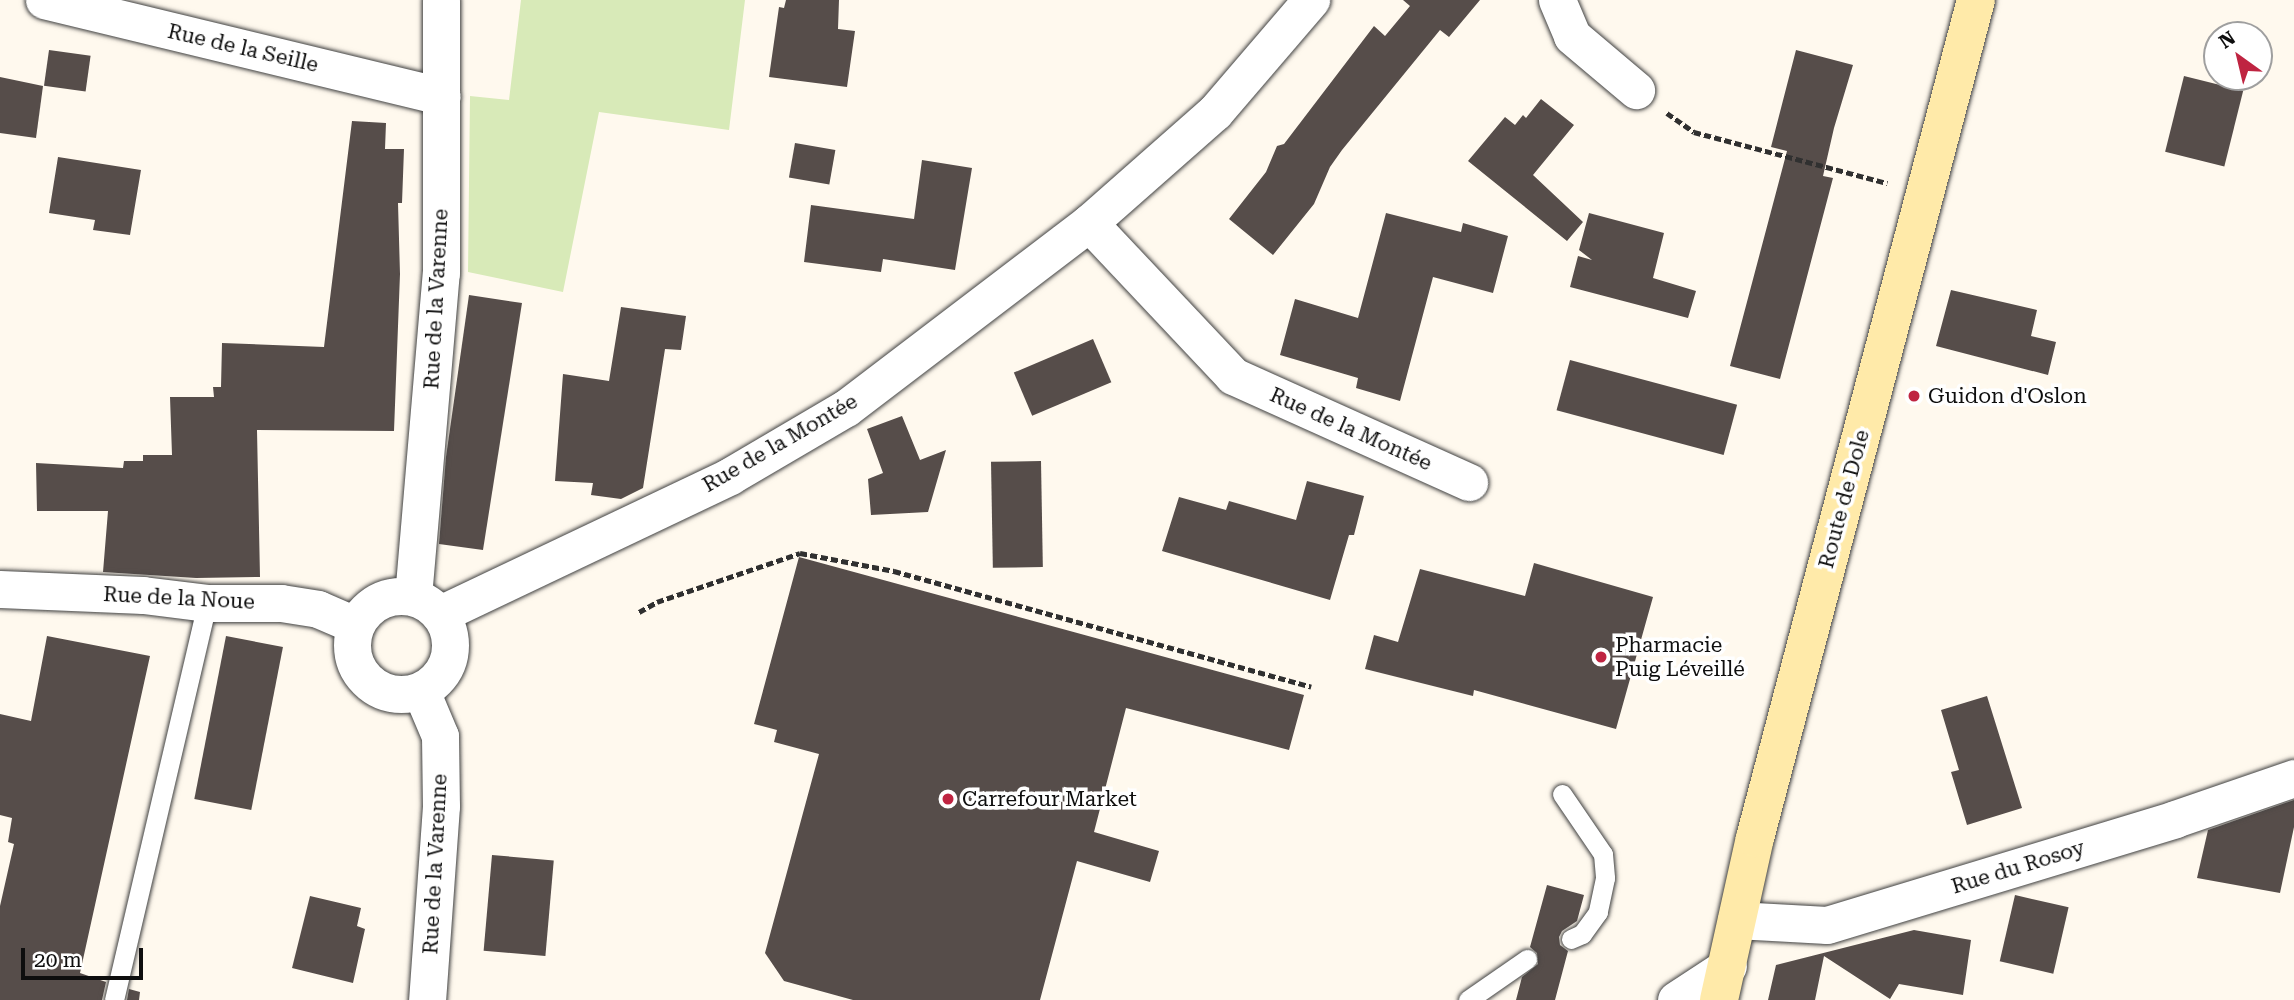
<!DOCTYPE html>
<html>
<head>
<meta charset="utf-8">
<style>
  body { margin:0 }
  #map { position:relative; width:2294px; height:1000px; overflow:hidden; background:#fff9ee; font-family:"Roboto Serif",serif }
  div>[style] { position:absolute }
  .green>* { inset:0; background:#d8eab8 }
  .building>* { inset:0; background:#564d4a; transform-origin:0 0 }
  .path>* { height:4.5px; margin-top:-2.25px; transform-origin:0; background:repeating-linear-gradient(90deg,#303030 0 7px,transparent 0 10.5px) }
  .roads { filter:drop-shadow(0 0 2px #414141) drop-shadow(0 0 2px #414141) }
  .service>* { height:19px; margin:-9.5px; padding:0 9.5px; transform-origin:9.5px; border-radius:9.5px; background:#fff }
  .minor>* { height:37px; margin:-18.5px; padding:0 18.5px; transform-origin:18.5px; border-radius:18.5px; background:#fff }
  .minor>.ring { margin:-18.5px; padding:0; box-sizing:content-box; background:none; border:37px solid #fff; border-radius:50% }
  .secondary>* { height:38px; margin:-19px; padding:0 19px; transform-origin:19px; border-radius:19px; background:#ffeaa9 }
  .dots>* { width:19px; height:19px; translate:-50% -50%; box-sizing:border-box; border:4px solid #fff; border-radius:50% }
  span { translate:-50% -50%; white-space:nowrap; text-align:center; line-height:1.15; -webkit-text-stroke:7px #fff; paint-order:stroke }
  .street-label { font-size:21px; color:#0e0e0e }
  .poi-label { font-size:21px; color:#0e0e0e }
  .left { translate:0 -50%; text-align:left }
  .north { position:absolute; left:2203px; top:21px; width:70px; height:70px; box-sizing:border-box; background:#fff; border:2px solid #9f9f9f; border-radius:50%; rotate:326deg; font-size:19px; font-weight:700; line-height:28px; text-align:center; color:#0e0e0e }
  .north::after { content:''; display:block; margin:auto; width:24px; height:32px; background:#bf2441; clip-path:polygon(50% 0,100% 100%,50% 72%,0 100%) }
  .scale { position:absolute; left:21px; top:948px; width:122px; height:32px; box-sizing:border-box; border:4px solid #0e0e0e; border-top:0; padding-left:9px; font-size:21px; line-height:24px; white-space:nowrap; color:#0e0e0e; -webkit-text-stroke:5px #fff; paint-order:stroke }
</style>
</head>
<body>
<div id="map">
  <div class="green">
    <div style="clip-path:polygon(521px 0,745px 0,729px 130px,599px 112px,563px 292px,468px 272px,470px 96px,509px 100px)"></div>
  </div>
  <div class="building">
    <div style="clip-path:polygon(786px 0,839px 0,838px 29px,855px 31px,847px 87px,769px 77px,779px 7px,784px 8px)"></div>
    <div style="clip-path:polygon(1403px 0,1480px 0,1449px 37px,1440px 30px,1342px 150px,1330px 167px,1314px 204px,1273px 255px,1229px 219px,1266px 172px,1277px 146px,1284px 144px,1374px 26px,1385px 36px,1410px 6px)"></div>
    <div style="left:49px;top:50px;width:42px;height:36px;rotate:8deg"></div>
    <div style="clip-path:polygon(1796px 50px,1853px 65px,1834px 128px,1823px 176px,1833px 178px,1780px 379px,1730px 366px,1787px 151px,1771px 147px)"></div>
    <div style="left:2184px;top:76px;width:61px;height:78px;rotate:14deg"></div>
    <div style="clip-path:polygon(0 77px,43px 86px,36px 138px,0 133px)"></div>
    <div style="clip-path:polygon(1541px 99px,1574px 125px,1533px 175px,1583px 222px,1567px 241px,1468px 161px,1505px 117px,1515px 125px,1523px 115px,1526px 118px)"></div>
    <div style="clip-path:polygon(352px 121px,386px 123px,385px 149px,404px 149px,402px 203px,398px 203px,400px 274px,394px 431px,257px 430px,260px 577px,196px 578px,103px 572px,108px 511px,37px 511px,36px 463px,123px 468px,124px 461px,143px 461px,143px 455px,172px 455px,170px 397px,214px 397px,213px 387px,221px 387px,222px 343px,324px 347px)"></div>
    <div style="left:795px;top:143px;width:41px;height:35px;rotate:10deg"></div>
    <div style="clip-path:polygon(58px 157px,141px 170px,130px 235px,93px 230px,95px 220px,49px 213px)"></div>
    <div style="clip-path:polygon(922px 160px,972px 168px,955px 270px,883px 259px,881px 272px,804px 262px,811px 205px,914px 219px)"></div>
    <div style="clip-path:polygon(1386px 213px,1461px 232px,1463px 223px,1508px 236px,1493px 293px,1433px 277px,1400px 401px,1356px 388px,1358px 378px,1280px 355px,1295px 299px,1358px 318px)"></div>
    <div style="clip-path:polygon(1589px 213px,1664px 233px,1653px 278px,1696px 291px,1688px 318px,1570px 287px,1578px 256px,1592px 260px,1579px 250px)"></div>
    <div style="clip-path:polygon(1951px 290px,2037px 310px,2031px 336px,2056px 342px,2048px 375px,1936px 346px)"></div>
    <div style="clip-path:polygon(469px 295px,522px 303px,483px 550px,439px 544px,446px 457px)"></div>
    <div style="clip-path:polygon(621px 307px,686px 316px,681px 350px,665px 349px,643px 488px,621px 499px,591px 495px,593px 483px,555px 481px,563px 374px,609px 381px)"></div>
    <div style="left:1093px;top:339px;width:47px;height:86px;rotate:67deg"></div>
    <div style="left:1570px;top:360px;width:173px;height:52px;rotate:15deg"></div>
    <div style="clip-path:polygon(902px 416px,920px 460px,946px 450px,928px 512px,871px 515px,868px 479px,883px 473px,867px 429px)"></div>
    <div style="left:1041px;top:461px;width:106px;height:50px;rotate:89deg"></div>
    <div style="clip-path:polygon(1307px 481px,1364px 496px,1354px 535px,1349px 535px,1330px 600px,1162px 551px,1179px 497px,1226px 510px,1229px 501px,1296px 520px)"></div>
    <div style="clip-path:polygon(799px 557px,1304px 695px,1289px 750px,1126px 708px,1094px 832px,1159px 851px,1150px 882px,1077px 861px,1040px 1000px,853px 1000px,784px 981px,765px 953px,819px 754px,774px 742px,777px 730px,754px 724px)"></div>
    <div style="clip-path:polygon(1534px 563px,1653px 597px,1616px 729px,1474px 690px,1473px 696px,1365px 669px,1374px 635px,1398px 642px,1420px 569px,1525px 596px)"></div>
    <div style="clip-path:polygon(47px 636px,150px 656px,80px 973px,106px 982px,102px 1000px,0 1000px,0 906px,14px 844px,8px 842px,12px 818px,0 815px,0 714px,31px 721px)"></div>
    <div style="left:226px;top:636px;width:58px;height:166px;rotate:11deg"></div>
    <div style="clip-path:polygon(1987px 696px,2022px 808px,1967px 825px,1951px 772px,1959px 770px,1941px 710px)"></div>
    <div style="clip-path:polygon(2294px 800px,2294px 827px,2280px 893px,2197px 878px,2208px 830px)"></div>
    <div style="left:492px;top:855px;width:62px;height:96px;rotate:5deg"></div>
    <div style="clip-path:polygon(1547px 885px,1584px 895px,1577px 921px,1562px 931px,1559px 937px,1560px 945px,1568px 951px,1555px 1000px,1516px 1000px,1522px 977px,1538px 964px,1537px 953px,1530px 947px)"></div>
    <div style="left:2015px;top:895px;width:55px;height:68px;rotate:13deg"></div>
    <div style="clip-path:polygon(310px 896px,361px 908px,357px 926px,365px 929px,353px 983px,292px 968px)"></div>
    <div style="clip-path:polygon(1914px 930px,1971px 940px,1963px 995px,1899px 984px,1890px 999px,1824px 956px,1815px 1000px,1768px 1000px,1776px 965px)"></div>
    <div style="clip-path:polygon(129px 989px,140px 992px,139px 1000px,127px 1000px)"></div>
  </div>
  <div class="path">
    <div style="left:1667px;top:113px;width:33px;rotate:35deg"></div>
    <div style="left:1694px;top:132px;width:200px;rotate:14.8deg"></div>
    <div style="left:639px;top:612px;width:21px;rotate:-29deg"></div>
    <div style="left:657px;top:602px;width:151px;rotate:-18.9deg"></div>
    <div style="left:800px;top:553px;width:96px;rotate:10.8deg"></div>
    <div style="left:894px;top:571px;width:433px;rotate:15.5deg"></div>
  </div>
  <div class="roads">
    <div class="service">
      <div style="left:1562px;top:794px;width:73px;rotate:55.7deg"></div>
      <div style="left:1603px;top:854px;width:24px;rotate:85deg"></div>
      <div style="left:1605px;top:878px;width:35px;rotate:102deg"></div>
      <div style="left:1598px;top:912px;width:27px;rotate:126deg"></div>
      <div style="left:1582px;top:934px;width:12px;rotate:156deg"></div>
      <div style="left:114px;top:1000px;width:408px;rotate:-76.8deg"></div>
      <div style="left:1468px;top:1000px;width:72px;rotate:-34.8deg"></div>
    </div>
    <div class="minor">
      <div style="left:44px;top:0;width:409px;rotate:13.6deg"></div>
      <div style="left:1557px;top:0;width:39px;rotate:67deg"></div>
      <div style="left:1572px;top:36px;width:84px;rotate:40.2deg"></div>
      <div style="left:1089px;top:223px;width:210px;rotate:46.7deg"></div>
      <div style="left:1233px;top:376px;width:259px;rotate:24.2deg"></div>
      <div style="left:0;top:589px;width:143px;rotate:2.4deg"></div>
      <div style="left:143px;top:595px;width:64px;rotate:7.1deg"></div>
      <div style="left:207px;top:603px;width:74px"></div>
      <div style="left:281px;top:603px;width:37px;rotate:9deg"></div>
      <div style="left:318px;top:609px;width:40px;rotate:23.4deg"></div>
      <div class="ring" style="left:352px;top:596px;width:61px;height:61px"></div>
      <div style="left:413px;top:597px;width:325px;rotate:-85.1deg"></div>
      <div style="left:441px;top:273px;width:273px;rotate:-90deg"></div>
      <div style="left:440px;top:614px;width:321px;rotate:-25.4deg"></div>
      <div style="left:730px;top:476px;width:134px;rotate:-30.4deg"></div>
      <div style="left:846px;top:408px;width:305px;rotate:-37.3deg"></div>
      <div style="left:1089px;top:223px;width:168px;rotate:-41.4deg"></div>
      <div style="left:1215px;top:112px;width:148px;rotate:-49.4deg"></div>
      <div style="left:421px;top:691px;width:49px;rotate:67.1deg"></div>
      <div style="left:440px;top:736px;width:70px;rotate:89.2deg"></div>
      <div style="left:441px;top:806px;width:195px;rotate:94.1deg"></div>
      <div style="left:1736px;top:920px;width:91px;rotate:3.1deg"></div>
      <div style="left:1827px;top:925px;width:364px;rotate:-16.9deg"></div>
      <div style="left:2175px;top:819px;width:126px;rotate:-19deg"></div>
      <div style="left:1676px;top:1000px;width:62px;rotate:-33.2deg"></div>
    </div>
    <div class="secondary">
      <div style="left:1719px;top:1000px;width:166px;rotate:-77.5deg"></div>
      <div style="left:1755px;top:838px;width:867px;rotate:-75.23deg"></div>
    </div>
  </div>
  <div class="dots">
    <div style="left:1914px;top:396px;background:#bf2441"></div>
    <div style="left:1601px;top:657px;background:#bf2441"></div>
    <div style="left:948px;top:799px;background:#bf2441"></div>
  </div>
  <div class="street-label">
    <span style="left:243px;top:48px;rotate:13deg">Rue de la Seille</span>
    <span style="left:436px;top:299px;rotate:-87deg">Rue de la Varenne</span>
    <span style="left:1351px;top:429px;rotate:24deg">Rue de la Montée</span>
    <span style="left:780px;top:443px;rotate:-30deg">Rue de la Montée</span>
    <span style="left:1844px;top:499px;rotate:-75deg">Route de Dole</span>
    <span style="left:179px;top:598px;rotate:3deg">Rue de la Noue</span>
    <span style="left:435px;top:864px;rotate:-87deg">Rue de la Varenne</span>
    <span style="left:2018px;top:867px;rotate:-17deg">Rue du Rosoy</span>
  </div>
  <div class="poi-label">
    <span class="left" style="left:1928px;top:396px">Guidon d'Oslon</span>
    <span class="left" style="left:1615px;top:657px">Pharmacie<br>Puig Léveillé</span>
    <span class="left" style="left:962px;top:799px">Carrefour Market</span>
  </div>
  <div class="north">N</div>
  <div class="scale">20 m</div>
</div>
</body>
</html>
